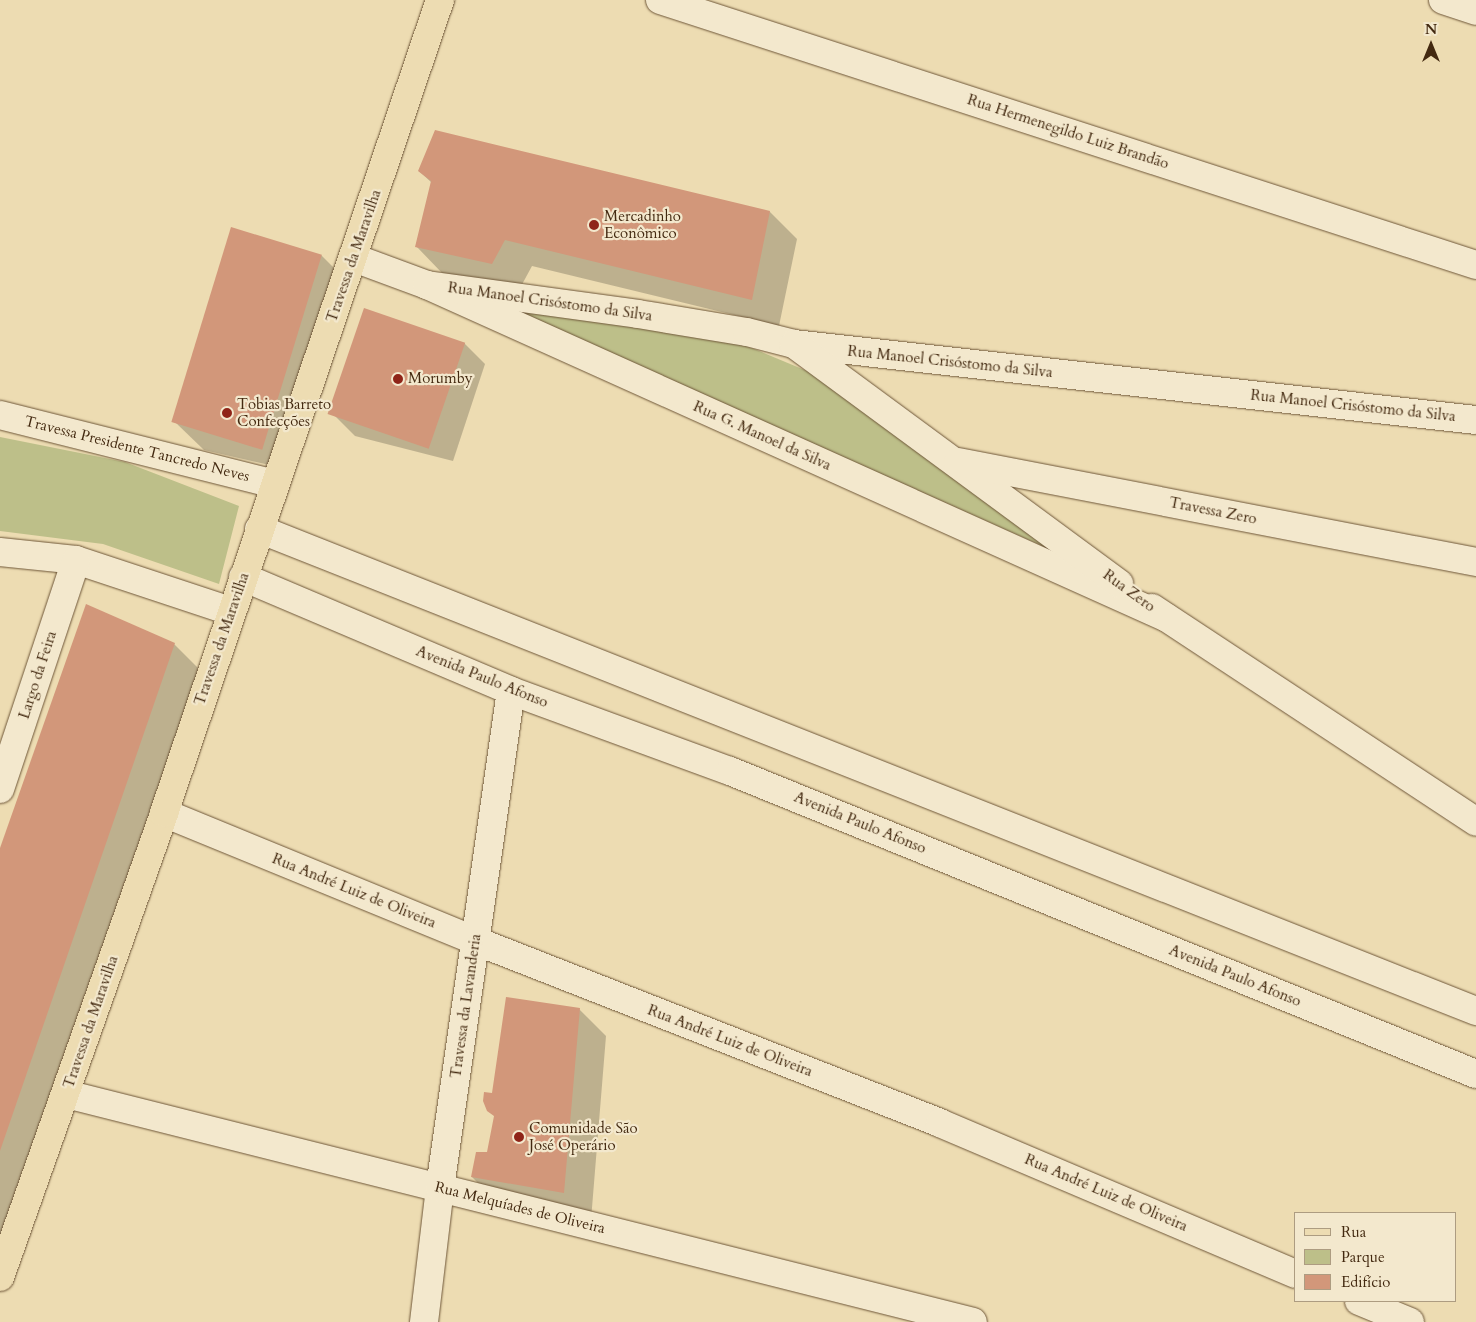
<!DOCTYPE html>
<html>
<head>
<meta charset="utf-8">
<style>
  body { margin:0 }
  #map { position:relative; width:1476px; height:1322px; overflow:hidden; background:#eddcb2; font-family:Cardo,serif }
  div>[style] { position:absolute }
  .green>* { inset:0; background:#bdbf89 }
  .shadow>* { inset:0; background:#0003 }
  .building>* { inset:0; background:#d2977a; transform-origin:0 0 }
  .roads { filter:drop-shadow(0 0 1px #6e5638) drop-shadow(0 0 1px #6e5638) }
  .minor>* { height:28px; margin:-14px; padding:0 14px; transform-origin:14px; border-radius:14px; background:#f3e8cd }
  .major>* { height:28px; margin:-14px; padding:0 14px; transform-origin:14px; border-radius:14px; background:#eddcb2 }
  .dots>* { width:14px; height:14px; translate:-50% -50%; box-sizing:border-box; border:2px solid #f3e8cd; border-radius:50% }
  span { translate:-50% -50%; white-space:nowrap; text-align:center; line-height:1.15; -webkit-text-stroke:4.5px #f3e8cd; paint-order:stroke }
  .street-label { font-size:15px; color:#432910 }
  .poi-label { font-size:15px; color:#432910 }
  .left { translate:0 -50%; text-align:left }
  .legend { position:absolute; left:1294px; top:1212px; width:162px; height:90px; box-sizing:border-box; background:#f3e8cd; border:1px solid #ad9c81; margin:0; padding:6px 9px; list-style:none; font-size:15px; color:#432910 }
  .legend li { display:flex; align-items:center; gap:10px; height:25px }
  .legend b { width:25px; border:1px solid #ad9c81 }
  .north { position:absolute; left:1406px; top:20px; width:50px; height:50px; -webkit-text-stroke:4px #f3e8cd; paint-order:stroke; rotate:0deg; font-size:14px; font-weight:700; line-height:20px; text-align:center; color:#432910 }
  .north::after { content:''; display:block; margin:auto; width:18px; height:22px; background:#432910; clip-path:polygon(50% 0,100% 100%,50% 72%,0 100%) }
</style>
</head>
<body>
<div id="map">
  <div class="green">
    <div style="clip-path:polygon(512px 310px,716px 333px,819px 376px,1067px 557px)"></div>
    <div style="clip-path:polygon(0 437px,125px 462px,239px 506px,219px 584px,103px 544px,0 531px)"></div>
  </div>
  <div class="shadow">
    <div style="clip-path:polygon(419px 171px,770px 212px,797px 239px,779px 326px,532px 266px,519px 290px,443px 274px,416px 246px,432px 183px)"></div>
    <div style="clip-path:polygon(321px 255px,348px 282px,287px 469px,204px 450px,176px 423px)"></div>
    <div style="clip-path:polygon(464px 343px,485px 364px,453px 461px,355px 436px,335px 416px)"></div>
    <div style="clip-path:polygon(174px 644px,201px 671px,0 1257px,0 852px)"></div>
    <div style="clip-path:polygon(579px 1009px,606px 1036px,591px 1220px,499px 1204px,472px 1177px,488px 1154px,495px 1117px,493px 1094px)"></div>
  </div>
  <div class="building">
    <div style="clip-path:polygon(435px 130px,770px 211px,752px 300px,505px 240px,492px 264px,415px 247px,431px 181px,418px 171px)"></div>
    <div style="left:231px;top:227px;width:95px;height:204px;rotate:17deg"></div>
    <div style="left:364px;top:308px;width:107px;height:112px;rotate:19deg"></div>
    <div style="clip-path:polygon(86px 604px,175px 643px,0 1151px,0 848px)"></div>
    <div style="clip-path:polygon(506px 997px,580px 1008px,564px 1193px,471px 1177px,476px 1152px,487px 1152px,494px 1116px,487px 1111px,483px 1101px,484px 1092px,492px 1093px)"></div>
  </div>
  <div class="roads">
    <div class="minor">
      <div style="left:660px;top:0;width:858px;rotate:17.99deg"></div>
      <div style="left:1443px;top:0;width:35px;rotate:18deg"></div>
      <div style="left:354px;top:258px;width:78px;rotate:20.3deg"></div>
      <div style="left:427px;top:285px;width:811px;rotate:24.23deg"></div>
      <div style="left:427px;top:285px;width:213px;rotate:7.8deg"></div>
      <div style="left:638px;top:314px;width:110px;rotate:9.4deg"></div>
      <div style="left:747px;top:332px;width:49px;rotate:14.3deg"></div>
      <div style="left:794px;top:344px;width:686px;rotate:6.36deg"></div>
      <div style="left:794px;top:344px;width:404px;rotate:36.4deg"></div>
      <div style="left:0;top:415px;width:283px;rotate:14.1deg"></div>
      <div style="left:958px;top:462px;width:528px;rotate:10.93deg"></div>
      <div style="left:259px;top:529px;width:1309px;rotate:21.61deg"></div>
      <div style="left:0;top:552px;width:76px;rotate:6deg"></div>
      <div style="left:76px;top:560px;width:162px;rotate:18.3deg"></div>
      <div style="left:243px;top:577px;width:291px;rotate:23deg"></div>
      <div style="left:511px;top:691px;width:233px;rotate:20.1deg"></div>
      <div style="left:730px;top:771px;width:805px;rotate:22.11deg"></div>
      <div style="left:1152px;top:608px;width:388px;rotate:33.4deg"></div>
      <div style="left:0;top:789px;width:241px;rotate:-71.6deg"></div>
      <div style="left:164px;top:813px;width:337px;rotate:22.3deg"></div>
      <div style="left:476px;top:941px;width:498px;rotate:21.4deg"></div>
      <div style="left:940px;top:1123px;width:386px;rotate:23deg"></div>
      <div style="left:66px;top:1094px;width:935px;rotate:14.11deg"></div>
      <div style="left:1359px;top:1301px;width:55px;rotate:22.4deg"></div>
      <div style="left:424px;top:1322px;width:135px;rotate:-83.2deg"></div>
      <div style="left:440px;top:1188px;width:502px;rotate:-81.87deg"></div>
    </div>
    <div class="major">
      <div style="left:0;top:1277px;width:492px;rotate:-70.5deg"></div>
      <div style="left:164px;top:813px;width:859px;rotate:-71.25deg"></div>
    </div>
  </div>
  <div class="dots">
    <div style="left:594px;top:225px;background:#8f2418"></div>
    <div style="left:398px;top:379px;background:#8f2418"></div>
    <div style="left:227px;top:413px;background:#8f2418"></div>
    <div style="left:519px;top:1137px;background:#8f2418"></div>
  </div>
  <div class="street-label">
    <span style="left:1068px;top:132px;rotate:18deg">Rua Hermenegildo Luiz Brandão</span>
    <span style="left:354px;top:256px;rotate:-71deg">Travessa da Maravilha</span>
    <span style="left:550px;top:302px;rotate:8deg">Rua Manoel Crisóstomo da Silva</span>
    <span style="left:950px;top:362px;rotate:6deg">Rua Manoel Crisóstomo da Silva</span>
    <span style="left:1353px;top:406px;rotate:6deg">Rua Manoel Crisóstomo da Silva</span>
    <span style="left:762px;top:436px;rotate:24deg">Rua G. Manoel da Silva</span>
    <span style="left:137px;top:449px;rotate:14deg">Travessa Presidente Tancredo Neves</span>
    <span style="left:1213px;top:511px;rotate:11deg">Travessa Zero</span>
    <span style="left:1129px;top:591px;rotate:36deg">Rua Zero</span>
    <span style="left:222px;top:639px;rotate:-71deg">Travessa da Maravilha</span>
    <span style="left:38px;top:675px;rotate:-72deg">Largo da Feira</span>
    <span style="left:482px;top:677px;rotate:22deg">Avenida Paulo Afonso</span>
    <span style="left:860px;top:823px;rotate:22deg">Avenida Paulo Afonso</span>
    <span style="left:354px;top:891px;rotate:22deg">Rua André Luiz de Oliveira</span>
    <span style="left:1235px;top:976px;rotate:22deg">Avenida Paulo Afonso</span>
    <span style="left:466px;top:1006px;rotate:-82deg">Travessa da Lavanderia</span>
    <span style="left:91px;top:1022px;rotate:-71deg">Travessa da Maravilha</span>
    <span style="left:730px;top:1041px;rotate:21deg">Rua André Luiz de Oliveira</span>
    <span style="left:1106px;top:1193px;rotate:23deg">Rua André Luiz de Oliveira</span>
    <span style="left:520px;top:1208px;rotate:14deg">Rua Melquíades de Oliveira</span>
  </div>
  <div class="poi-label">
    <span class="left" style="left:604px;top:225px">Mercadinho<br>Econômico</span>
    <span class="left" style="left:408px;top:379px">Morumby</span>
    <span class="left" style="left:237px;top:413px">Tobias Barreto<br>Confecções</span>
    <span class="left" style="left:529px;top:1137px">Comunidade São<br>José Operário</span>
  </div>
  <ul class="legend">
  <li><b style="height:6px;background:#eddcb2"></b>Rua</li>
  <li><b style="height:14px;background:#bdbf89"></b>Parque</li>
  <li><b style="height:14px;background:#d2977a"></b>Edifício</li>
  </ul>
  <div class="north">N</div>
</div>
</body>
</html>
